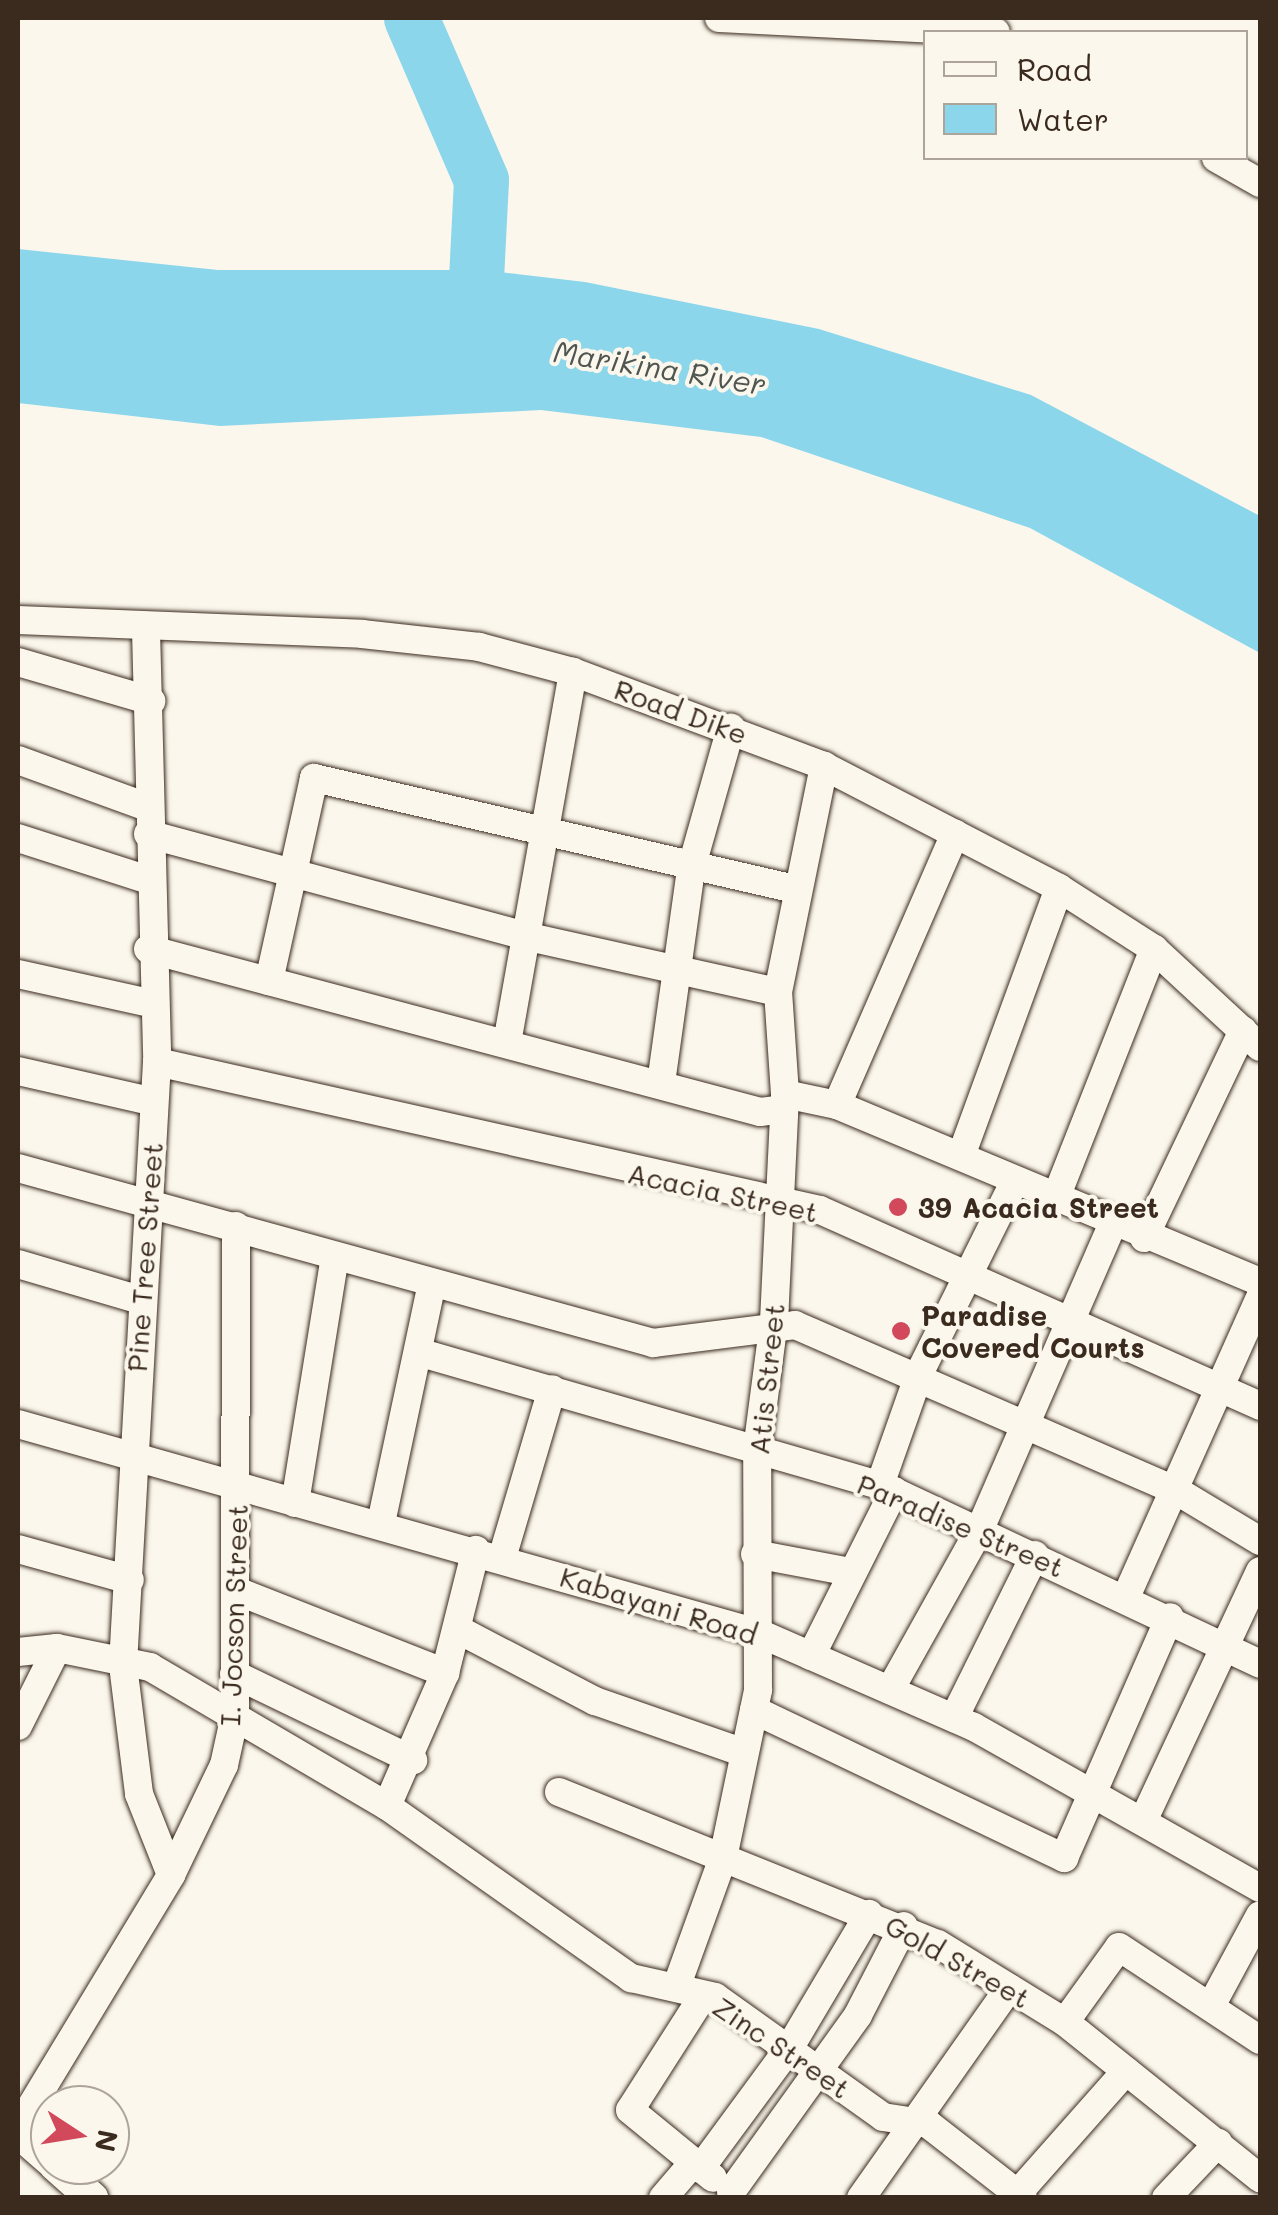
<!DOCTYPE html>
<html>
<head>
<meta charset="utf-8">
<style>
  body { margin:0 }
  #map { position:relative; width:1278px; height:2215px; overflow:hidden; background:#fbf7ec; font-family:Mali,sans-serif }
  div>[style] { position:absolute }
  .water>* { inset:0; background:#8bd6eb }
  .river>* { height:55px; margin:-27.5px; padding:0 27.5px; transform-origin:27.5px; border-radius:27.5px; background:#8bd6eb }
  .roads { filter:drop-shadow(0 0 2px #3b2a1e) drop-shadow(0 0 2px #3b2a1e) }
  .minor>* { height:28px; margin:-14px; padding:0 14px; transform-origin:14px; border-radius:14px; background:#fbf7ec }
  .tertiary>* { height:32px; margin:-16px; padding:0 16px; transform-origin:16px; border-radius:16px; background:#fbf7ec }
  .dots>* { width:28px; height:28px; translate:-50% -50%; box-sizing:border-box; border:5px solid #fbf7ec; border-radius:50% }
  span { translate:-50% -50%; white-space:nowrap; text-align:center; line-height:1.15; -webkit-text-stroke:8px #fbf7ec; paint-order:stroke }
  .street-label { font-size:28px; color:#3b2a1e }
  .poi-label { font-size:28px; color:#3b2a1e; font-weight:700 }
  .left { translate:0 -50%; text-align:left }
  .water-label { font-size:30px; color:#4f5551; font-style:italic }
  .frame { position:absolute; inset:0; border:20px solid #3b2a1e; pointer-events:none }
  .legend { position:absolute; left:923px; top:30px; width:325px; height:130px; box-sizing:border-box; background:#fbf7ec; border:2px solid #aea59a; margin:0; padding:12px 18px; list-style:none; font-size:30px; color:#3b2a1e }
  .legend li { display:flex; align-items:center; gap:20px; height:50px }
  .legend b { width:50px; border:2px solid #aea59a }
  .north { position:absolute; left:30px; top:2085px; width:100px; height:100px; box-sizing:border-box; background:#fbf7ec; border:2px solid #aea59a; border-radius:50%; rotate:102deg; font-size:28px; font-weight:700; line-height:40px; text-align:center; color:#3b2a1e }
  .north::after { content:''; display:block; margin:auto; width:35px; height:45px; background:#d1495b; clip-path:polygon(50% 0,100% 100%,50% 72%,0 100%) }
</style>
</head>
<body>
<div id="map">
  <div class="water">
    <div style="clip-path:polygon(18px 249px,218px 270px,483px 270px,585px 282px,819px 329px,1031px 395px,1260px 516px,1260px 653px,1030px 528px,761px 437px,541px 410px,220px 426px,18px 403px)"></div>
  </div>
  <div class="river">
    <div style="left:411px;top:18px;width:176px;rotate:66.6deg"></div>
    <div style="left:481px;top:180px;width:158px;rotate:92.9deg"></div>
  </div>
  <div class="roads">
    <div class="minor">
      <div style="left:719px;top:18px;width:277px;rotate:2.9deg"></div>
      <div style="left:1216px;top:158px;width:51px;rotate:29.6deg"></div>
      <div style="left:18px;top:620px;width:344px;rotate:2.3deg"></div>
      <div style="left:362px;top:634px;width:118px;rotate:6.3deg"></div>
      <div style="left:479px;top:647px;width:97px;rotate:14.9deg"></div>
      <div style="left:573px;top:672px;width:268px;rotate:20.5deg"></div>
      <div style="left:824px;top:766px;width:265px;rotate:27.4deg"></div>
      <div style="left:1059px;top:888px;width:113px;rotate:32.7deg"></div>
      <div style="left:1154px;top:949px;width:144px;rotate:42.8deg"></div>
      <div style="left:146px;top:630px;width:432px;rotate:88.5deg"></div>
      <div style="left:157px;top:1062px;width:604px;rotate:93.23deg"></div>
      <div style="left:123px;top:1665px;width:130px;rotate:82.9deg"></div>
      <div style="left:139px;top:1794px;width:87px;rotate:68.4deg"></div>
      <div style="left:18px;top:662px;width:139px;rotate:16.3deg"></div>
      <div style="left:18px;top:760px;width:140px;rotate:20deg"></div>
      <div style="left:148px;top:834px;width:395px;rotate:15.1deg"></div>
      <div style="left:529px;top:937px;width:255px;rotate:12.5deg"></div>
      <div style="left:18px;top:838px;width:134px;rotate:17.8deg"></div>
      <div style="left:148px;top:949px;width:633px;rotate:14.91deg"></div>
      <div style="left:760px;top:1112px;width:24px;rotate:-7deg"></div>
      <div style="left:18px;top:974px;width:140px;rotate:12.4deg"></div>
      <div style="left:269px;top:981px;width:208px;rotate:-77.5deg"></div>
      <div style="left:314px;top:778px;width:494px;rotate:13deg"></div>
      <div style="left:507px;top:1043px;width:377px;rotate:-79.9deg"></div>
      <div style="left:157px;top:1062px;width:679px;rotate:12.58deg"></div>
      <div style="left:820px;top:1210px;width:482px;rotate:24deg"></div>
      <div style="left:18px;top:1071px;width:139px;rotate:12.8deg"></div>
      <div style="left:661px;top:1083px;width:216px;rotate:-82deg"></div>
      <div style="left:691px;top:869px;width:147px;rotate:-74.2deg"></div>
      <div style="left:785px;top:1094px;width:53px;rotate:11.9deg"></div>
      <div style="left:837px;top:1105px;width:459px;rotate:22.7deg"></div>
      <div style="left:837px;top:1105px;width:296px;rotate:-66.5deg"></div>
      <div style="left:961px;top:1156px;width:285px;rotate:-69.9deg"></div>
      <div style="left:18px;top:1168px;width:659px;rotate:15.41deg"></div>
      <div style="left:653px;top:1343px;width:143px;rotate:-7.2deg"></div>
      <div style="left:795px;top:1325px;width:417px;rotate:23.5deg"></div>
      <div style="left:1177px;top:1491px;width:97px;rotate:31.1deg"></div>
      <div style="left:1055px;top:1200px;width:270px;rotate:-68.5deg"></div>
      <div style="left:1144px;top:1238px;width:230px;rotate:-64.5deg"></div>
      <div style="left:18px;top:1264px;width:127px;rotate:16.4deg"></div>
      <div style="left:418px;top:1352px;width:481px;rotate:16.1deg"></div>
      <div style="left:880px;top:1485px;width:420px;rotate:25.2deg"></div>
      <div style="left:18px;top:1424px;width:772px;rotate:15.78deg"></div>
      <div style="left:761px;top:1634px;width:232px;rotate:23.6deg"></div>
      <div style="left:974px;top:1727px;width:328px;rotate:29.4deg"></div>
      <div style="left:880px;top:1485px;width:118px;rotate:-70.6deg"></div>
      <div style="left:919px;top:1374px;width:216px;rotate:-63.6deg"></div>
      <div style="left:295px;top:1503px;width:250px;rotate:-80.8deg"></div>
      <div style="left:381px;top:1523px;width:244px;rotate:-78deg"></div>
      <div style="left:18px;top:1549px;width:116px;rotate:15.5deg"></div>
      <div style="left:755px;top:1554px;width:97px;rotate:10.7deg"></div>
      <div style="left:502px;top:1558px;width:176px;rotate:-73.5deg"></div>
      <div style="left:237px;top:1591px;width:224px;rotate:21.5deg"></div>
      <div style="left:1126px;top:1597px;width:328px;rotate:-65.9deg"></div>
      <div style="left:457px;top:1629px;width:156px;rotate:27.6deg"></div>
      <div style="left:595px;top:1701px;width:158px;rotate:19.2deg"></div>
      <div style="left:18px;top:1652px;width:39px;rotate:-6deg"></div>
      <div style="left:57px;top:1648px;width:95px;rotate:11.5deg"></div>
      <div style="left:150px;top:1667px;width:275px;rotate:30.4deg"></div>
      <div style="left:387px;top:1806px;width:299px;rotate:35.2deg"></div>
      <div style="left:631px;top:1978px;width:86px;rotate:12.7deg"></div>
      <div style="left:715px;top:1997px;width:206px;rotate:35.5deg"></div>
      <div style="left:883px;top:2117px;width:46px;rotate:8.8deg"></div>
      <div style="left:928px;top:2124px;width:120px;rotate:37.9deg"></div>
      <div style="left:811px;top:1656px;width:185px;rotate:-63.3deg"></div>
      <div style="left:234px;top:1674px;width:199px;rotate:25.7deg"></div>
      <div style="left:890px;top:1690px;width:184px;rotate:-60.8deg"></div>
      <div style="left:980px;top:1529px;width:331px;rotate:-66.5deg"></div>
      <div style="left:754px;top:1710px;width:344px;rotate:25.5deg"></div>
      <div style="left:1064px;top:1858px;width:263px;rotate:-66.3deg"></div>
      <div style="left:954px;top:1718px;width:182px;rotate:-63.6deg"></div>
      <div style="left:18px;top:1726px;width:87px;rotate:-63.4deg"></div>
      <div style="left:559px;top:1792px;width:408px;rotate:21.9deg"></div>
      <div style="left:938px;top:1944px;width:149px;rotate:31.6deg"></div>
      <div style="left:1065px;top:2022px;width:250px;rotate:38.7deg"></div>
      <div style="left:387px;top:1806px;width:145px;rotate:-66.4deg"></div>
      <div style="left:445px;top:1673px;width:127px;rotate:-75.9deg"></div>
      <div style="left:1143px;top:1821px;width:276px;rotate:-64.9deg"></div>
      <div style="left:677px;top:1985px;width:135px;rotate:-70.1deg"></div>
      <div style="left:723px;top:1858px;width:172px;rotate:-78.2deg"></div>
      <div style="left:758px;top:1690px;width:240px;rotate:-90.2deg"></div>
      <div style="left:757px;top:1450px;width:130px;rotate:-82.5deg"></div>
      <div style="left:774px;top:1321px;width:227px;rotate:-87.2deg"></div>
      <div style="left:785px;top:1094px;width:102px;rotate:-93.9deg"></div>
      <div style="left:778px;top:992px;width:231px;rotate:-78.5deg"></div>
      <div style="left:703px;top:1996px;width:135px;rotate:122.6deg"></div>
      <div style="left:630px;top:2110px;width:107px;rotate:39.3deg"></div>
      <div style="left:1211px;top:2006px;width:103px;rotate:-61.7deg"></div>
      <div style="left:1065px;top:2022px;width:92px;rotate:-54.2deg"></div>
      <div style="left:1119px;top:1947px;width:169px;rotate:33.4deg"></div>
      <div style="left:18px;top:2128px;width:296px;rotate:-58.8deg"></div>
      <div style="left:171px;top:1875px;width:122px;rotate:-64.3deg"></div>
      <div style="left:224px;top:1765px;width:51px;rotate:-77.6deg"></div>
      <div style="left:235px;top:1715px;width:489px;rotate:-89.9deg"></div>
      <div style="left:700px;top:2169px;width:152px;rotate:-53.6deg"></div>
      <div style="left:790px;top:2047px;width:155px;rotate:-59.3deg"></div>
      <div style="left:731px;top:2192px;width:218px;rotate:-54.3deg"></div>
      <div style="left:858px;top:2015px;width:100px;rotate:-62.7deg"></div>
      <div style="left:1018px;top:2193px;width:163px;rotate:-48.5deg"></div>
      <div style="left:663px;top:2198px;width:46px;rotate:-49.4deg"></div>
      <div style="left:861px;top:2198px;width:257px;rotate:-54.8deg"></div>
      <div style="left:1166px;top:2198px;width:76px;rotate:-46.6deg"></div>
    </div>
    <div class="tertiary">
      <div style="left:18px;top:2132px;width:43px;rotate:41.2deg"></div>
      <div style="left:55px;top:2165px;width:50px;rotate:41.7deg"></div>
    </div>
  </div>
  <div class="dots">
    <div style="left:898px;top:1207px;background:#d1495b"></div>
    <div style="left:901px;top:1331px;background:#d1495b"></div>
  </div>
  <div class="street-label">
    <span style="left:681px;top:711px;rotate:20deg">Road Dike</span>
    <span style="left:723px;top:1192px;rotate:12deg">Acacia Street</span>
    <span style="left:144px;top:1257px;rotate:-86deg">Pine Tree Street</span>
    <span style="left:766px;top:1379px;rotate:-84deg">Atis Street</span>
    <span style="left:961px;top:1525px;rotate:23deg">Paradise Street</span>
    <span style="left:659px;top:1605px;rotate:17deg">Kabayani Road</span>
    <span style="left:233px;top:1615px;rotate:-88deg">I. Jocson Street</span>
    <span style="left:958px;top:1961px;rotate:29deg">Gold Street</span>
    <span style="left:782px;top:2047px;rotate:34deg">Zinc Street</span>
  </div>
  <div class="poi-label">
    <span class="left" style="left:918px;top:1207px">39 Acacia Street</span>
    <span class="left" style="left:921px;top:1331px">Paradise<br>Covered Courts</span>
  </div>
  <div class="water-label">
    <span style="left:660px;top:367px;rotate:9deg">Marikina River</span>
  </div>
  <div class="frame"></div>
  <ul class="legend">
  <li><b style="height:12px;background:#fbf7ec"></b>Road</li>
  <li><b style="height:28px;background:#8bd6eb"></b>Water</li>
  </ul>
  <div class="north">N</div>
</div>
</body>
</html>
